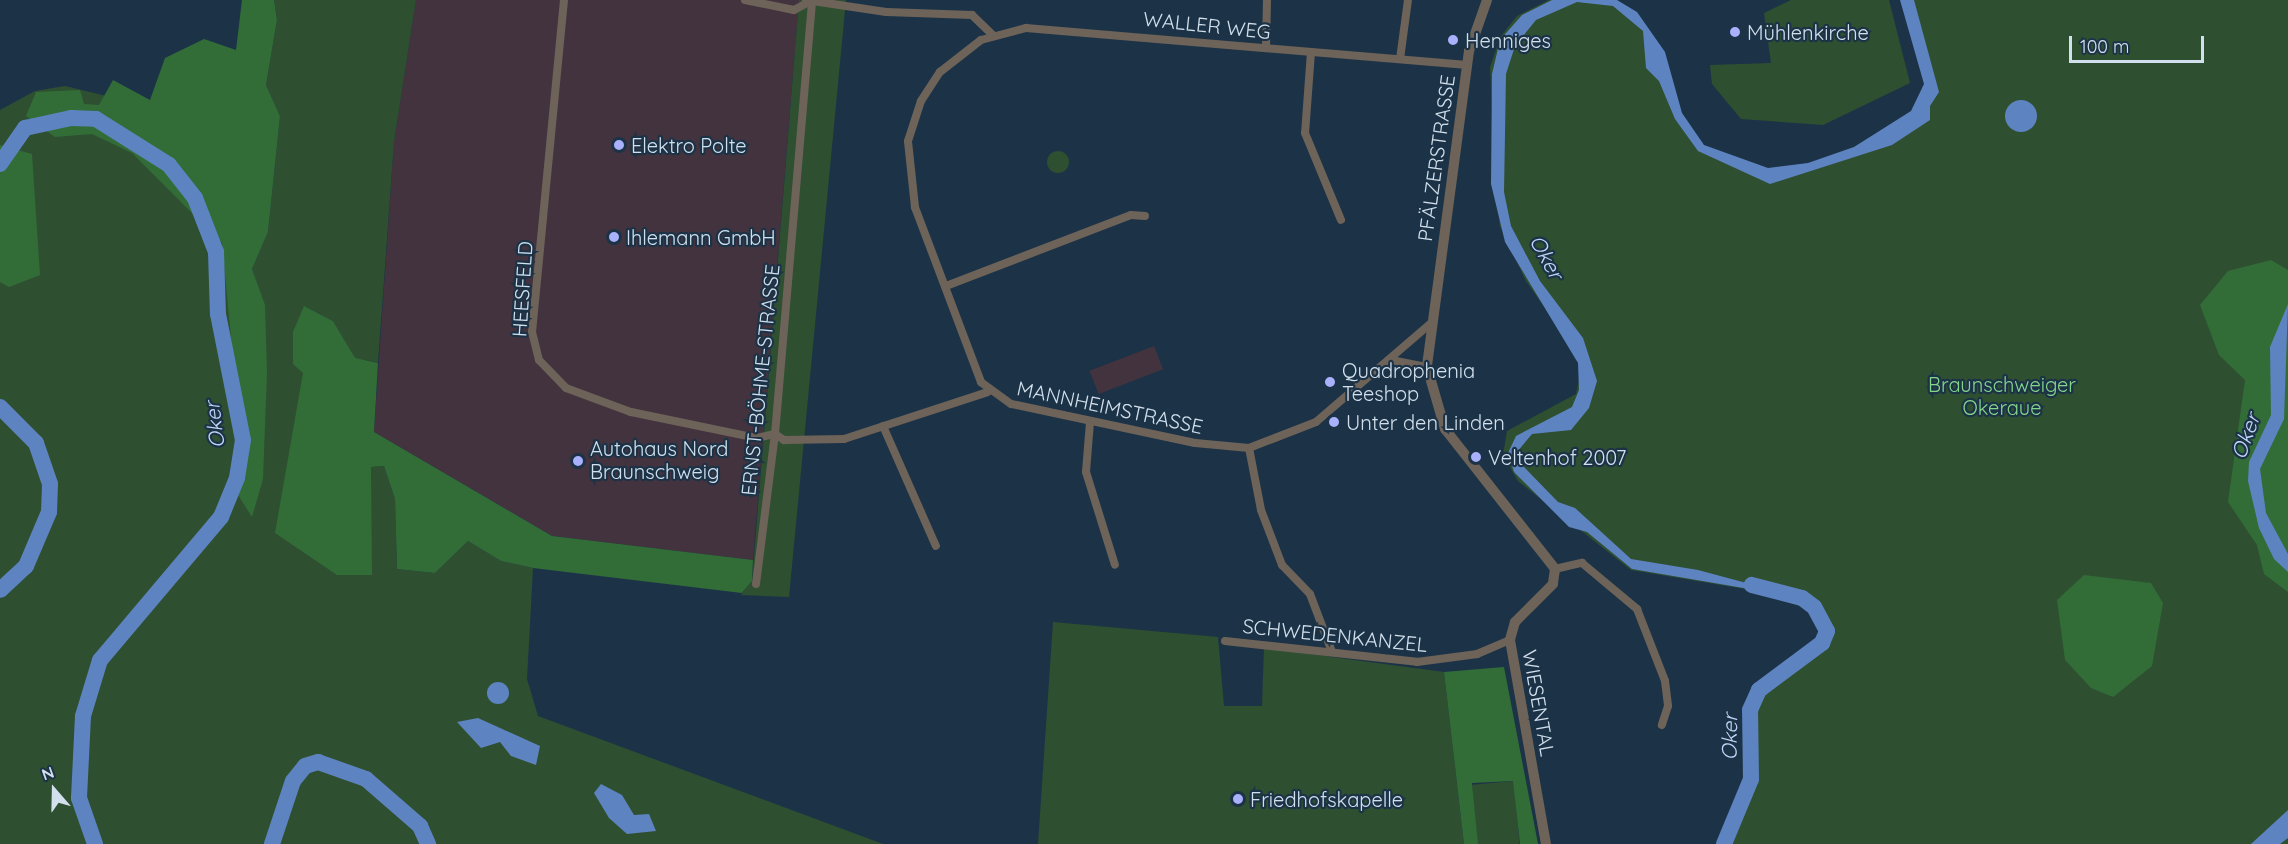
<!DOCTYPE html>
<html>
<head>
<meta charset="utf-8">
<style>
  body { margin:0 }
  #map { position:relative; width:2288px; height:844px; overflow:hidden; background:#1c3347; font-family:Quicksand,sans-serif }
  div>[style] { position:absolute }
  .commercial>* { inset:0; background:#43333f; transform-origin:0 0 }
  .green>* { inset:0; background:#2f4f31; transform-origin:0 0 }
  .round { border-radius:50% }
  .forest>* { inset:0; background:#326d38 }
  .water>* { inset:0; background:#5d84c1 }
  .river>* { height:16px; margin:-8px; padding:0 8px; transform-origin:8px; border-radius:8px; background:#5d84c1 }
  .minor>* { height:8px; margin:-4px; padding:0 4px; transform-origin:4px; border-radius:4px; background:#6e6359 }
  .tertiary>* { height:10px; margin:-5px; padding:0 5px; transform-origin:5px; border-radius:5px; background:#6e6359 }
  .dots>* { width:16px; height:16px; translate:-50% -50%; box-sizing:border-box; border:3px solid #1c3347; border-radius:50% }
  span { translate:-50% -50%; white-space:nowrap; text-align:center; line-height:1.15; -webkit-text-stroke:4.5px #1c3347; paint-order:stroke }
  .street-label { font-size:20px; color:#d2e0ed }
  .poi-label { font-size:20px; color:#d2e0ed }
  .left { translate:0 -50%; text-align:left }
  .park-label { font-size:20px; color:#84d58a }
  .water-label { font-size:21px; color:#c0d6f8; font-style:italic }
  .north { position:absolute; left:24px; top:760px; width:60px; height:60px; -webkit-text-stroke:4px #1c3347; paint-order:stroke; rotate:340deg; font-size:16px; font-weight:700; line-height:24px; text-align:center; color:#d2e0ed }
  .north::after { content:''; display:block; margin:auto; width:21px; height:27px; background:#d2e0ed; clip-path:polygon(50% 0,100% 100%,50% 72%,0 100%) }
  .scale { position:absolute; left:2069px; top:36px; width:135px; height:27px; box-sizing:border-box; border:3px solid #d2e0ed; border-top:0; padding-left:8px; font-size:18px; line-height:21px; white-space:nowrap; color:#d2e0ed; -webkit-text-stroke:4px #1c3347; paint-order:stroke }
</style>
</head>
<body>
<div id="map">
  <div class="commercial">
    <div style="clip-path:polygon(416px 0,799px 0,753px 560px,552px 536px,374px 432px,394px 142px)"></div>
    <div style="left:1154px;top:346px;width:25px;height:69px;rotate:69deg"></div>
  </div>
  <div class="green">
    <div style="clip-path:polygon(evenodd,274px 0,416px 0,394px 142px,378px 363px,365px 360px,373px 467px,384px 466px,395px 499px,397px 569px,435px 573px,468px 541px,501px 561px,533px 568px,527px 679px,538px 716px,883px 844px,0 844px,0 110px,35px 91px,65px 86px,152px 107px,262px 298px,252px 269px,268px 232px,280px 116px,266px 85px,277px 20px,274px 0,304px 306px,333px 321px,351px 352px,304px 306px)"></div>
    <div style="clip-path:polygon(799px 0,846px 0,789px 597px,741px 595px,752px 581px)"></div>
    <div style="clip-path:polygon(1549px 0,1614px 0,1639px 15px,1680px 114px,1702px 146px,1766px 171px,1817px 163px,1869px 143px,1915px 114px,1929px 87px,1901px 0,2288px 0,2288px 844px,1716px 844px,1749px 779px,1746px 710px,1760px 680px,1793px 666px,1824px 632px,1813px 610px,1745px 589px,1631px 570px,1518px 481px,1503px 455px,1507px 431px,1576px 394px,1583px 362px,1526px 281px,1500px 226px,1496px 193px,1490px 67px,1501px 36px,1517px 16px)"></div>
    <div style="clip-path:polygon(1791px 0,1889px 0,1910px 83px,1823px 125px,1741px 119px,1712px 84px,1710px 65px,1771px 63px,1764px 13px)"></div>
    <div class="round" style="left:1047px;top:151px;width:22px;height:22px"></div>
    <div style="clip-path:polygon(1053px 622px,1218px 637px,1224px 706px,1262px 706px,1264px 648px,1444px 672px,1464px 844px,1038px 844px)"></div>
    <div style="left:1514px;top:781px;width:63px;height:42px;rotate:85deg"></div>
  </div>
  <div class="forest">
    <div style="clip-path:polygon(242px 0,274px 0,277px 20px,266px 85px,280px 116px,268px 232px,252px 269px,265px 305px,267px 372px,263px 479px,252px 517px,238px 495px,249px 440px,234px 369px,222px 243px,132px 153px,92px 134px,55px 137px,26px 116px,36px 92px,80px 90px,84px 104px,99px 105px,113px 80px,150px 100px,165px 58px,204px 39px,236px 50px)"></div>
    <div style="clip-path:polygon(0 145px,32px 154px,40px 275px,9px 287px,0 282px)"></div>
    <div style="clip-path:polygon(2271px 260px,2288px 270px,2288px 592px,2264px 574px,2257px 545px,2228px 502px,2245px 380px,2219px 355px,2200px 305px,2228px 271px)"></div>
    <div style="clip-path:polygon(304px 306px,333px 321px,355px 358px,378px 363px,374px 432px,552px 536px,753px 560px,752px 581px,742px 593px,533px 568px,501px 561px,468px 541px,435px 573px,397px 569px,395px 499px,384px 466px,371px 467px,372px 575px,337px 575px,275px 533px,303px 373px,293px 364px,293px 332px)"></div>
    <div style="clip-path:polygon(2084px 575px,2151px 583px,2163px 603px,2152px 666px,2113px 697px,2091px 688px,2065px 660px,2057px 600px)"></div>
    <div style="clip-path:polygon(1504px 667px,1538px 844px,1520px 844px,1513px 781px,1472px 783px,1478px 844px,1464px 844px,1444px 672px)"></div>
  </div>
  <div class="water">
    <div style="clip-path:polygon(1552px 0,1617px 0,1637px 12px,1665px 52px,1682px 113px,1704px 145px,1768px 168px,1808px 163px,1854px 147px,1911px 111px,1924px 84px,1900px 0,1914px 0,1939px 92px,1930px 106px,1930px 120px,1892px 145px,1770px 184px,1698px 151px,1675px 119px,1659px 81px,1646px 68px,1643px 31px,1613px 6px,1577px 2px,1536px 20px,1515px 46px,1506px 74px,1504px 192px,1511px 226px,1540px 281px,1583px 338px,1597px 381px,1589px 408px,1571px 430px,1532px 434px,1517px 452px,1520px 463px,1558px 502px,1575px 508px,1631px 559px,1698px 570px,1802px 598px,1632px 569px,1587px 532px,1569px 527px,1514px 472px,1508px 453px,1516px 436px,1572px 407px,1579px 390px,1578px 363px,1505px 242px,1491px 184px,1492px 74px,1500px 40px,1522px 15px)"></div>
    <div class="round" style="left:2005px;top:100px;width:32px;height:32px"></div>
    <div style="clip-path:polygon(2288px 304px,2284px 419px,2260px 469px,2266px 513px,2288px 554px,2288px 572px,2274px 559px,2259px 528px,2248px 481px,2249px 462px,2271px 415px,2270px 347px)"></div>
    <div class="round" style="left:487px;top:682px;width:22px;height:22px"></div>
    <div style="clip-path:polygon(478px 718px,540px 746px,536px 765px,511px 756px,500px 742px,481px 748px,457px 722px)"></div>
    <div style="clip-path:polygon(601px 784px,622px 795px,634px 815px,649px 814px,656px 831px,627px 834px,609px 818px,594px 793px)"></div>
    <div style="clip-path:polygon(2288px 810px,2288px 838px,2280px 844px,2251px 844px)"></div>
  </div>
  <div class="river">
    <div style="left:0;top:164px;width:44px;rotate:-55.2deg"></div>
    <div style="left:25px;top:128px;width:47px;rotate:-12.3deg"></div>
    <div style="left:71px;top:118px;width:25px;rotate:2deg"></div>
    <div style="left:96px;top:119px;width:86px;rotate:32.2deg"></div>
    <div style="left:169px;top:165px;width:42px;rotate:51.8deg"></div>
    <div style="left:195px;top:198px;width:58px;rotate:68.7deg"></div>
    <div style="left:216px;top:252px;width:62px;rotate:88.2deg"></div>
    <div style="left:218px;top:314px;width:128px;rotate:78.8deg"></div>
    <div style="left:243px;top:440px;width:38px;rotate:99deg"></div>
    <div style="left:237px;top:478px;width:42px;rotate:112.3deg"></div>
    <div style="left:221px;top:517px;width:187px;rotate:130.2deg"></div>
    <div style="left:100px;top:660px;width:59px;rotate:106.9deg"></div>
    <div style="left:83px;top:716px;width:82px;rotate:92.8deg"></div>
    <div style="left:79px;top:798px;width:49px;rotate:70.8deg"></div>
    <div style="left:0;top:407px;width:51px;rotate:45deg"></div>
    <div style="left:36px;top:443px;width:43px;rotate:71.1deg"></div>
    <div style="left:50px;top:484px;width:28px;rotate:92deg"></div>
    <div style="left:49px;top:512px;width:59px;rotate:113.1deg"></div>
    <div style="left:26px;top:566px;width:35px;rotate:137deg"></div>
    <div style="left:272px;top:844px;width:66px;rotate:-71.6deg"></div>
    <div style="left:293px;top:781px;width:19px;rotate:-51deg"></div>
    <div style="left:305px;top:766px;width:14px;rotate:-17deg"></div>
    <div style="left:318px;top:762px;width:51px;rotate:19.5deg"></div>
    <div style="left:366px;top:779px;width:72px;rotate:41deg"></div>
    <div style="left:420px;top:826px;width:20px;rotate:66deg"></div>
    <div style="left:1724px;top:844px;width:70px;rotate:-67.4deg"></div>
    <div style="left:1751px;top:779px;width:69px;rotate:-90.8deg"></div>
    <div style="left:1750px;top:710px;width:22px;rotate:-66deg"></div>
    <div style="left:1759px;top:690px;width:79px;rotate:-36.7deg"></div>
    <div style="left:1822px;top:643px;width:13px;rotate:-67deg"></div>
    <div style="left:1827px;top:631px;width:27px;rotate:-118deg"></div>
    <div style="left:1814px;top:607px;width:15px;rotate:-143deg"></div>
    <div style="left:1802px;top:598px;width:52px;rotate:-165.4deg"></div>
  </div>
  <div class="minor">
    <div style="left:564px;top:0;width:334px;rotate:95.5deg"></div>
    <div style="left:532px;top:332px;width:29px;rotate:76deg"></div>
    <div style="left:539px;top:360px;width:39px;rotate:46deg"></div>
    <div style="left:566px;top:388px;width:69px;rotate:20.3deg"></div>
    <div style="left:631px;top:412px;width:129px;rotate:11.7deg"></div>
    <div style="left:757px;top:438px;width:18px;rotate:-13deg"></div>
    <div style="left:745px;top:0;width:50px;rotate:11.5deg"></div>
    <div style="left:794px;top:10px;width:19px;rotate:-28deg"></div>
    <div style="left:806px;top:0;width:81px;rotate:8.5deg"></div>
    <div style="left:886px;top:12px;width:86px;rotate:2deg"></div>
    <div style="left:972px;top:15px;width:29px;rotate:44deg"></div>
    <div style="left:1266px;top:47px;width:47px;rotate:-88.8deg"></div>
    <div style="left:1311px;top:52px;width:81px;rotate:94.2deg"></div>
    <div style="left:1305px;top:133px;width:94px;rotate:67.5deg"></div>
    <div style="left:1400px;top:59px;width:60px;rotate:-82.3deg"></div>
    <div style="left:946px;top:286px;width:198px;rotate:-21deg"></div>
    <div style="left:1131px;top:215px;width:14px;rotate:4deg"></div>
    <div style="left:1430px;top:324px;width:150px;rotate:139.3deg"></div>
    <div style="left:1316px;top:422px;width:72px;rotate:158.8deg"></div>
    <div style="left:1249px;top:448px;width:54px;rotate:-174.7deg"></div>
    <div style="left:1195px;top:443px;width:188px;rotate:-168deg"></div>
    <div style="left:1011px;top:404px;width:37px;rotate:-144deg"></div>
    <div style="left:981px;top:382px;width:187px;rotate:-110.7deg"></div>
    <div style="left:915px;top:207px;width:66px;rotate:-96.1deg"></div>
    <div style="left:908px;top:141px;width:42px;rotate:-72deg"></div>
    <div style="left:921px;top:101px;width:35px;rotate:-57deg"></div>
    <div style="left:940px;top:72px;width:52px;rotate:-38deg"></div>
    <div style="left:981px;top:40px;width:47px;rotate:-14.9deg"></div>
    <div style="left:1026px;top:28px;width:443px;rotate:4.8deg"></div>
    <div style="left:1391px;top:360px;width:37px;rotate:11deg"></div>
    <div style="left:1090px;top:422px;width:50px;rotate:94.6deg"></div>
    <div style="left:1086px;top:472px;width:97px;rotate:72.7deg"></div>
    <div style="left:883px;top:426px;width:131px;rotate:66.2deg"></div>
    <div style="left:775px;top:434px;width:11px;rotate:34deg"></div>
    <div style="left:784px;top:440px;width:60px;rotate:-1deg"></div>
    <div style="left:844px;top:439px;width:151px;rotate:-18.1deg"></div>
    <div style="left:1249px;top:448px;width:63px;rotate:79deg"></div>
    <div style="left:1261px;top:510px;width:59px;rotate:69.1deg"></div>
    <div style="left:1282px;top:565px;width:40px;rotate:46deg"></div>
    <div style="left:1310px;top:594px;width:62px;rotate:69.2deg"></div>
    <div style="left:1555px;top:569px;width:28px;rotate:-13deg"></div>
    <div style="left:1582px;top:563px;width:72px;rotate:39.9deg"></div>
    <div style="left:1637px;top:609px;width:77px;rotate:68.7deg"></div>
    <div style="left:1665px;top:681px;width:25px;rotate:83deg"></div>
    <div style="left:1668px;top:706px;width:20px;rotate:108deg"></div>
    <div style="left:756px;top:584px;width:151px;rotate:-82.8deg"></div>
    <div style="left:775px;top:434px;width:436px;rotate:-85.1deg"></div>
    <div style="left:1225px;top:641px;width:193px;rotate:6.2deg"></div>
    <div style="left:1417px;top:662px;width:61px;rotate:-7.6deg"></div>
    <div style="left:1477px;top:654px;width:36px;rotate:-23deg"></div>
  </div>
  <div class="tertiary">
    <div style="left:1487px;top:0;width:54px;rotate:109.4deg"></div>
    <div style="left:1469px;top:51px;width:319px;rotate:97.6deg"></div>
    <div style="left:1427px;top:367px;width:65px;rotate:73.8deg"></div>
    <div style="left:1445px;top:429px;width:178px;rotate:51.8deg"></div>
    <div style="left:1555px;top:569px;width:15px;rotate:98deg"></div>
    <div style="left:1553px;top:584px;width:54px;rotate:135deg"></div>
    <div style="left:1515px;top:622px;width:19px;rotate:106deg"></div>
    <div style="left:1510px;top:640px;width:207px;rotate:80deg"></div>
  </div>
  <div class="dots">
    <div style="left:1735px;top:32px;background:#a9b0fc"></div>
    <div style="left:1453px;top:40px;background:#a9b0fc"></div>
    <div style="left:619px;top:145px;background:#a9b0fc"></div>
    <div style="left:614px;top:237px;background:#a9b0fc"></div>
    <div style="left:1330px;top:382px;background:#a9b0fc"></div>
    <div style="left:1334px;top:422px;background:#a9b0fc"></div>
    <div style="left:1476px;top:457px;background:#a9b0fc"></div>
    <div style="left:578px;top:461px;background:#a9b0fc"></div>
    <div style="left:1238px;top:799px;background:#a9b0fc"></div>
  </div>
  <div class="street-label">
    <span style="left:1207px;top:25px;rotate:6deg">WALLER WEG</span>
    <span style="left:1436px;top:158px;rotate:-82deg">PFÄLZERSTRASSE</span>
    <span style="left:522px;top:289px;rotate:-86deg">HEESFELD</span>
    <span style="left:760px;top:380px;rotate:-84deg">ERNST-BÖHME-STRASSE</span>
    <span style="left:1110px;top:407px;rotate:12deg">MANNHEIMSTRASSE</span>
    <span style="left:1335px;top:635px;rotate:6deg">SCHWEDENKANZEL</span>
    <span style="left:1539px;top:703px;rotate:80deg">WIESENTAL</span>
  </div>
  <div class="poi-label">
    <span class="left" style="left:1747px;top:32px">Mühlenkirche</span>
    <span class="left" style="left:1465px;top:40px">Henniges</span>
    <span class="left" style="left:631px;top:145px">Elektro Polte</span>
    <span class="left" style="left:626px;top:237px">Ihlemann GmbH</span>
    <span class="left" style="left:1342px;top:382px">Quadrophenia<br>Teeshop</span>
    <span class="left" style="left:1346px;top:422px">Unter den Linden</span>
    <span class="left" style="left:590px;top:460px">Autohaus Nord<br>Braunschweig</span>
    <span class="left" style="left:1488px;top:457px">Veltenhof 2007</span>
    <span class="left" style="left:1250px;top:799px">Friedhofskapelle</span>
  </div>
  <div class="park-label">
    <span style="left:2002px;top:396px">Braunschweiger<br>Okeraue</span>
  </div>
  <div class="water-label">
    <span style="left:1547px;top:257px;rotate:61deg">Oker</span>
    <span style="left:214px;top:425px;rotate:-97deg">Oker</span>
    <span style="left:2245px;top:436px;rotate:-70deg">Oker</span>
    <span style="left:1729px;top:737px;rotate:-89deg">Oker</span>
  </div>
  <div class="north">N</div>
  <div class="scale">100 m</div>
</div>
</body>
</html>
